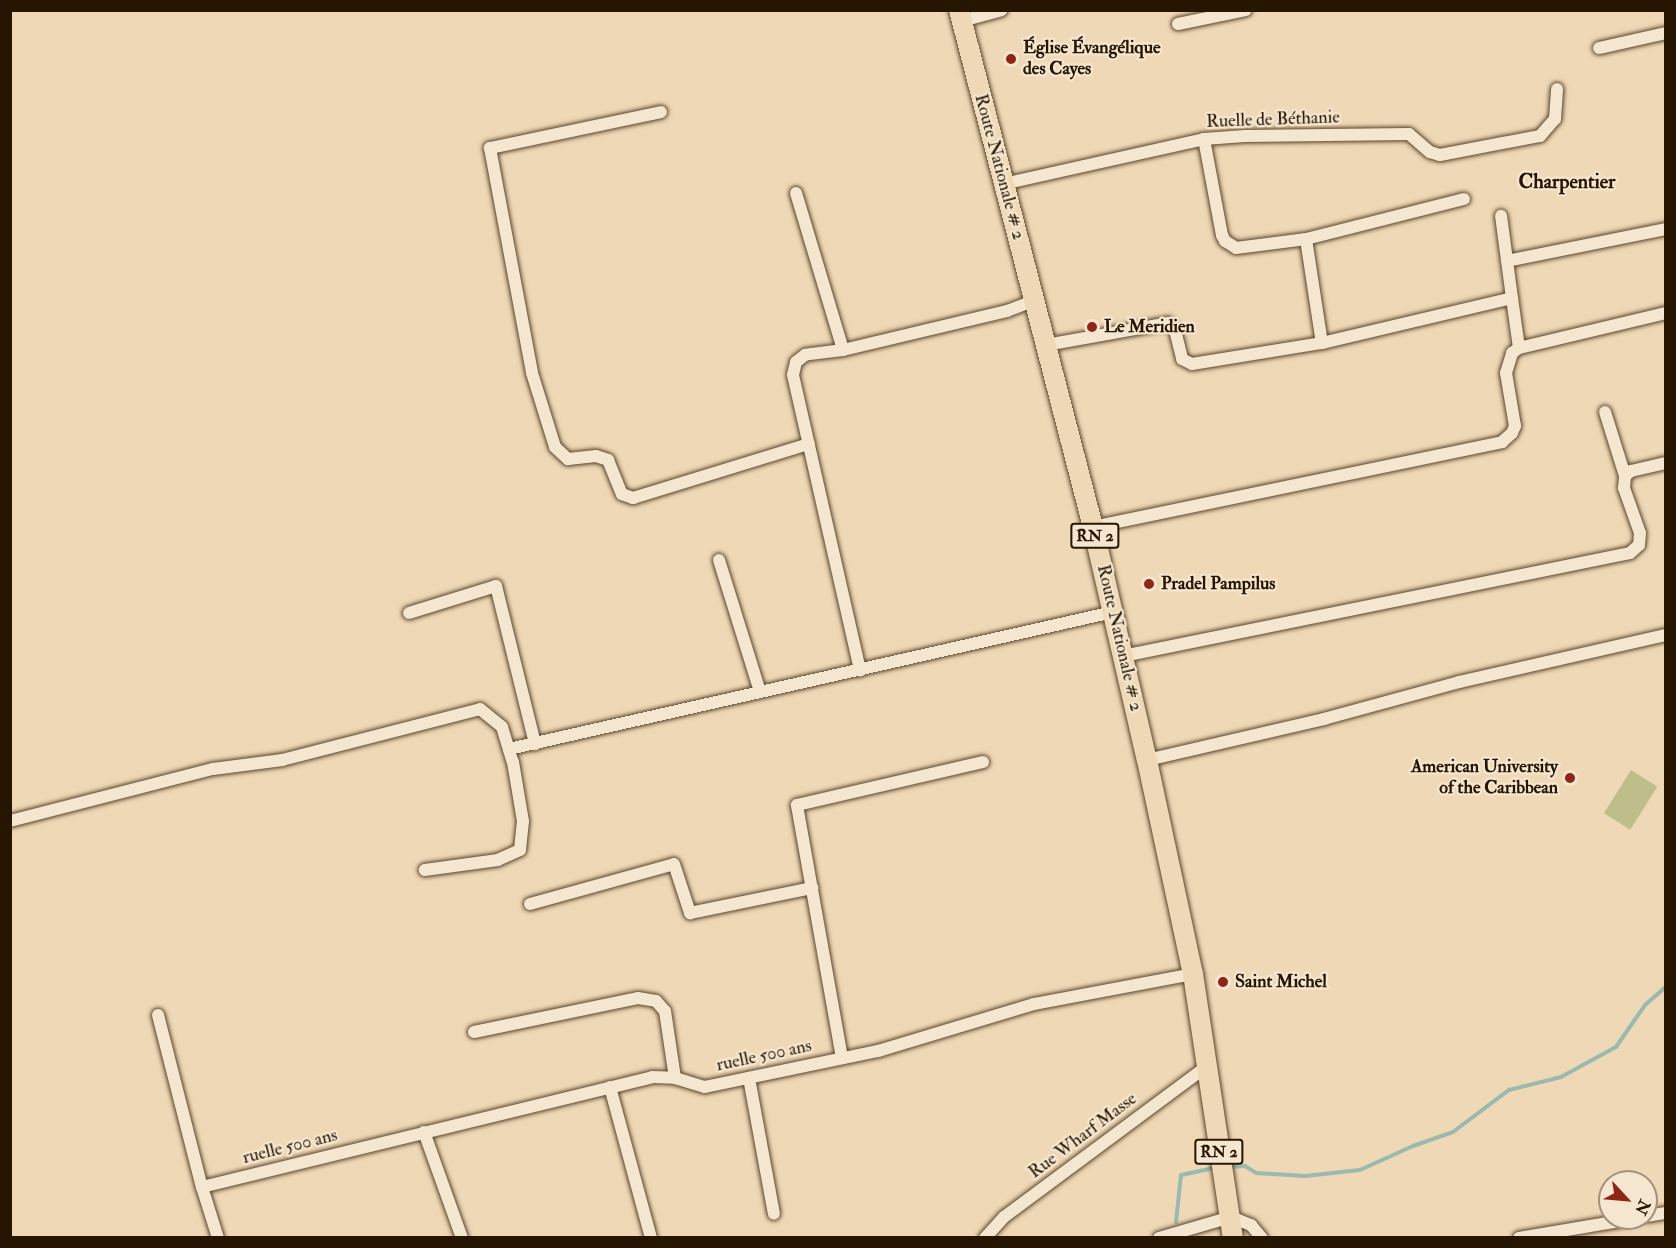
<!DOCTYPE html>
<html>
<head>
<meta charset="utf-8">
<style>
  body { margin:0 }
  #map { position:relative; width:1676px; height:1248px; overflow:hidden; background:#efd8b5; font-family:"IM FELL Double Pica",serif }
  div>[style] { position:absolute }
  .green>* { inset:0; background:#bebe8a; transform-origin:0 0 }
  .stream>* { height:4px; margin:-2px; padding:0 2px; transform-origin:2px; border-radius:2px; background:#9abaae }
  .roads { filter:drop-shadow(0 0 2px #58462d) drop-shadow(0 0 2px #58462d) }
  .minor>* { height:12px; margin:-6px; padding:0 6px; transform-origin:6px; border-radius:6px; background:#f5e6cf }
  .primary>* { height:20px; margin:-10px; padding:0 10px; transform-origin:10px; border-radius:10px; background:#efd8b5 }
  .dots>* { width:16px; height:16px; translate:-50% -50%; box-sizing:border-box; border:3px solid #f5e6cf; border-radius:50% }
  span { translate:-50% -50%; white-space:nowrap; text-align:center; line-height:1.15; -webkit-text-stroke:4.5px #f5e6cf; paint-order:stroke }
  .shield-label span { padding:2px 4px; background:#f5e6cf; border:2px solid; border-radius:4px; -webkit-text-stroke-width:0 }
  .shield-label { font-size:16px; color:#261500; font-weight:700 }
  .poi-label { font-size:18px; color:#261500; font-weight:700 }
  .left { translate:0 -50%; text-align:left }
  .right { translate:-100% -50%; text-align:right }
  .street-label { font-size:18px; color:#261500 }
  .neighbourhood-label { font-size:20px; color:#261500; font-weight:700 }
  .frame { position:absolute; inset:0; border:12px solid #261500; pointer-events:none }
  .north { position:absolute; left:1598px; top:1170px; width:60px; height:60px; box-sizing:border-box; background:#f5e6cf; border:2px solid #a2927c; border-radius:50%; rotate:116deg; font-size:16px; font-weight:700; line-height:24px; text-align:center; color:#261500 }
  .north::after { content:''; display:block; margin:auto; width:21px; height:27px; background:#8f2418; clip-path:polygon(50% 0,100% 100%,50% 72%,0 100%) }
</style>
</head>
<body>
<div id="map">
  <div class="green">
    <div style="left:1631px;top:770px;width:31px;height:51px;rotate:32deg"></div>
  </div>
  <div class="stream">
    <div style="left:1232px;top:1167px;width:13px;rotate:-4deg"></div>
    <div style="left:1245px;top:1166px;width:13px;rotate:32deg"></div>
    <div style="left:1256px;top:1173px;width:49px;rotate:3.5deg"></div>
    <div style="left:1305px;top:1176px;width:55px;rotate:-6.2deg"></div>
    <div style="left:1360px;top:1170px;width:58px;rotate:-24.4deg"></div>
    <div style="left:1413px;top:1146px;width:42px;rotate:-19.3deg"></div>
    <div style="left:1453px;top:1132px;width:70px;rotate:-36.9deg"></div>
    <div style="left:1509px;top:1090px;width:54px;rotate:-14deg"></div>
    <div style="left:1561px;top:1077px;width:63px;rotate:-28.6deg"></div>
    <div style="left:1616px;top:1047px;width:51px;rotate:-55.4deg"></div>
    <div style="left:1645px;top:1005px;width:28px;rotate:-41deg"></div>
    <div style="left:1176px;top:1222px;width:47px;rotate:-83.9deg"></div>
    <div style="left:1181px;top:1175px;width:30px;rotate:-12deg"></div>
  </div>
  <div class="roads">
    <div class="minor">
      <div style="left:962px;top:21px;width:41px;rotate:-15.4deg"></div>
      <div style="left:1178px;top:24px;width:69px;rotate:-11.6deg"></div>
      <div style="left:1599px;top:48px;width:69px;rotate:-12.6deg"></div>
      <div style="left:661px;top:112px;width:175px;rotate:168.1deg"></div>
      <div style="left:490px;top:148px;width:229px;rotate:79.4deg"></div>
      <div style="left:532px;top:373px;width:77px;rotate:72.7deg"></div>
      <div style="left:555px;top:447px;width:18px;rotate:43deg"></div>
      <div style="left:568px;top:459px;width:28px;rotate:-6deg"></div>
      <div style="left:596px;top:456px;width:13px;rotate:18deg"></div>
      <div style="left:608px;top:460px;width:37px;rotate:68deg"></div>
      <div style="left:622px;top:494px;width:12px;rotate:20deg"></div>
      <div style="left:633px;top:498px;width:184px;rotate:-17.1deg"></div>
      <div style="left:1204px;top:139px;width:98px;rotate:79.4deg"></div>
      <div style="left:1222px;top:235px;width:7px;rotate:63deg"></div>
      <div style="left:1225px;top:241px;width:13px;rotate:32deg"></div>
      <div style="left:1236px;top:248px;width:71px;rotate:-7.3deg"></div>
      <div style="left:1306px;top:239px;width:163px;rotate:-14.2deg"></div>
      <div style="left:1003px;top:184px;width:206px;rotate:-12.6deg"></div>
      <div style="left:1204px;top:139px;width:41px;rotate:-4.2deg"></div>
      <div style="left:1245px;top:136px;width:164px;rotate:-0.7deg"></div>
      <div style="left:1409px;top:134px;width:28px;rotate:41deg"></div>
      <div style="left:1430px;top:152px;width:10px;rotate:17deg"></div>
      <div style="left:1440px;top:155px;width:102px;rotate:-10.8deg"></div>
      <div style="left:1540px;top:136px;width:23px;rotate:-49deg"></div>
      <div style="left:1555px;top:119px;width:30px;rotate:-86deg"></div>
      <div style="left:796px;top:193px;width:164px;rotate:73.3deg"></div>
      <div style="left:843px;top:350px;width:38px;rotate:173deg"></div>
      <div style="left:805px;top:355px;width:11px;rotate:142deg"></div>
      <div style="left:796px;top:362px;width:13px;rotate:103deg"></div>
      <div style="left:793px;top:375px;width:303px;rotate:77.2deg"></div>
      <div style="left:1306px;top:239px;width:105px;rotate:81.3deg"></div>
      <div style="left:1507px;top:261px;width:162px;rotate:-11.4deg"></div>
      <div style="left:1512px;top:298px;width:50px;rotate:82deg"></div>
      <div style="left:1046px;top:345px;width:124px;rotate:-10.2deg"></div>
      <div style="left:1168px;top:323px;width:10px;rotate:45deg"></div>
      <div style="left:1175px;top:330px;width:30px;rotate:76deg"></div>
      <div style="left:1182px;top:359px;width:11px;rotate:27deg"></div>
      <div style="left:1192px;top:364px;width:132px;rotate:-9.2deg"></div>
      <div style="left:1322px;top:343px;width:195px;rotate:-13.3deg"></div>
      <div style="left:1512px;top:298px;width:83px;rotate:-97.6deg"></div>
      <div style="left:843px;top:350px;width:169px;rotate:-13.4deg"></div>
      <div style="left:1007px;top:311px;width:30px;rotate:-21deg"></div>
      <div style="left:1605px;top:412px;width:67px;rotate:72.6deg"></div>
      <div style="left:1093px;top:527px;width:418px;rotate:-11.7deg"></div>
      <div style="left:1502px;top:442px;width:13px;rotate:-42deg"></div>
      <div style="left:1512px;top:433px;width:8px;rotate:-67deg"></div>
      <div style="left:1515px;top:426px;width:54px;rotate:-99.6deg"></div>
      <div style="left:1506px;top:373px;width:21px;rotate:-73deg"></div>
      <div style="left:1512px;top:353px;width:9px;rotate:-36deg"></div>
      <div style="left:1519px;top:348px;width:151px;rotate:-13.4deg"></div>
      <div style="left:719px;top:560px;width:138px;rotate:72.7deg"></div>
      <div style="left:409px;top:613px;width:91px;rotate:-17.2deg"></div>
      <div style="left:496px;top:586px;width:163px;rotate:76.1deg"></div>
      <div style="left:1123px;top:656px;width:517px;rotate:-11.48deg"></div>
      <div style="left:1630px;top:553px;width:12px;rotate:-42deg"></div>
      <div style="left:1639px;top:545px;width:12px;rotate:-85deg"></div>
      <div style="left:1640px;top:533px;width:48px;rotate:-109.6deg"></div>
      <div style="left:1624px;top:488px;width:12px;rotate:-85deg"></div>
      <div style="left:1625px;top:476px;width:8px;rotate:-40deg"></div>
      <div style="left:1631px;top:471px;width:36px;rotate:-13deg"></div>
      <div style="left:509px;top:749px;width:619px;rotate:-12.78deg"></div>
      <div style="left:1147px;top:760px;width:182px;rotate:-13deg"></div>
      <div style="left:1324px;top:719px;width:140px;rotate:-15.3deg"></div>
      <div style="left:1459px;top:682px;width:212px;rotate:-12.8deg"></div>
      <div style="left:10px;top:821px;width:210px;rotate:-14.4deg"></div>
      <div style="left:213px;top:769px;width:70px;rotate:-7.4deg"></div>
      <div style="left:282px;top:760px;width:204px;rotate:-14.4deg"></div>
      <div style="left:480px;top:709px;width:28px;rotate:39deg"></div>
      <div style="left:502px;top:727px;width:37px;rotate:73deg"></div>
      <div style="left:513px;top:762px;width:60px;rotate:80.4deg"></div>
      <div style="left:523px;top:821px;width:29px;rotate:96deg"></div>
      <div style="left:520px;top:850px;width:24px;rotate:156deg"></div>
      <div style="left:498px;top:860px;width:74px;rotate:172.2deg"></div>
      <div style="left:530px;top:904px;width:149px;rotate:-15.5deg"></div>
      <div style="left:674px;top:864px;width:52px;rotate:71.9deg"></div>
      <div style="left:690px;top:913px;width:125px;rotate:-11.6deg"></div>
      <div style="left:158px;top:1015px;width:178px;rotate:75.7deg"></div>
      <div style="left:202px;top:1187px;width:53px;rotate:72.6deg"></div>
      <div style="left:474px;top:1032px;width:167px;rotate:-11.7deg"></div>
      <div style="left:638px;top:998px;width:18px;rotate:9deg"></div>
      <div style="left:656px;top:1001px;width:13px;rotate:48deg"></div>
      <div style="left:665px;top:1011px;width:68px;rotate:81.5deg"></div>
      <div style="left:842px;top:1058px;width:257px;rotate:-100.1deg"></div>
      <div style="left:797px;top:805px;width:191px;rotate:-13deg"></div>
      <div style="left:749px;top:1078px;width:138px;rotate:79.6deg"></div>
      <div style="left:610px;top:1087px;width:156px;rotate:74.8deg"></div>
      <div style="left:424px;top:1132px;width:113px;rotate:70.3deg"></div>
      <div style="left:202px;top:1187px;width:463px;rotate:-13.7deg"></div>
      <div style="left:652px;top:1077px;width:23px;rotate:2deg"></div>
      <div style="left:675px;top:1078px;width:31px;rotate:17deg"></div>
      <div style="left:705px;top:1087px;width:177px;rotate:-11.8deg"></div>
      <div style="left:878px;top:1051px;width:163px;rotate:-16.8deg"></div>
      <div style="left:1034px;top:1004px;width:162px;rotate:-10.7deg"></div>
      <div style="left:1646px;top:1216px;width:20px;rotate:-9deg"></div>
      <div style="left:985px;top:1238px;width:28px;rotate:-48deg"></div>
      <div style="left:1004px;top:1217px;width:252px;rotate:-36.6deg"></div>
      <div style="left:1159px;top:1238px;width:75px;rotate:-16.3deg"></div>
      <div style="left:1231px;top:1217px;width:22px;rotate:22deg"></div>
      <div style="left:1251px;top:1225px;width:17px;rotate:50deg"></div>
      <div style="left:1519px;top:1238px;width:120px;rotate:-9.6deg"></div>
    </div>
    <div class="primary">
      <div style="left:959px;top:10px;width:534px;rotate:75.47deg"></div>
      <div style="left:1093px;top:527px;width:239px;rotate:77deg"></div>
      <div style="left:1147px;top:760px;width:219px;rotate:77.9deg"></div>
      <div style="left:1193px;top:974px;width:267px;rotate:81.4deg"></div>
    </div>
  </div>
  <div class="dots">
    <div style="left:1011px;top:59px;background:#8f2418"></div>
    <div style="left:1092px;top:327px;background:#8f2418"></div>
    <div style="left:1149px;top:584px;background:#8f2418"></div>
    <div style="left:1570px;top:778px;background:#8f2418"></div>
    <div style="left:1223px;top:982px;background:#8f2418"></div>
  </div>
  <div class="shield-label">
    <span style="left:1095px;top:536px">RN 2</span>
    <span style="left:1219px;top:1152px">RN 2</span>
  </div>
  <div class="poi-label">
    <span class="left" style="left:1023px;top:59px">Église Évangélique<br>des Cayes</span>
    <span class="left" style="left:1104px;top:327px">Le Meridien</span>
    <span class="left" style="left:1161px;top:584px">Pradel Pampilus</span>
    <span class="right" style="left:1558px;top:778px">American University<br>of the Caribbean</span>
    <span class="left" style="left:1235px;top:982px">Saint Michel</span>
  </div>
  <div class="street-label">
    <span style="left:1273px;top:120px;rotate:-2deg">Ruelle de Béthanie</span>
    <span style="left:999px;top:167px;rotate:75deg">Route Nationale # 2</span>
    <span style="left:1119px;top:638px;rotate:77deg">Route Nationale # 2</span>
    <span style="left:764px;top:1056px;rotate:-12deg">ruelle 500 ans</span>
    <span style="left:1083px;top:1136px;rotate:-37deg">Rue Wharf Masse</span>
    <span style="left:290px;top:1147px;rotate:-14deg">ruelle 500 ans</span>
  </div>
  <div class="neighbourhood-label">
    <span style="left:1567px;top:181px">Charpentier</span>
  </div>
  <div class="frame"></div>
  <div class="north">N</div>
</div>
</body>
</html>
